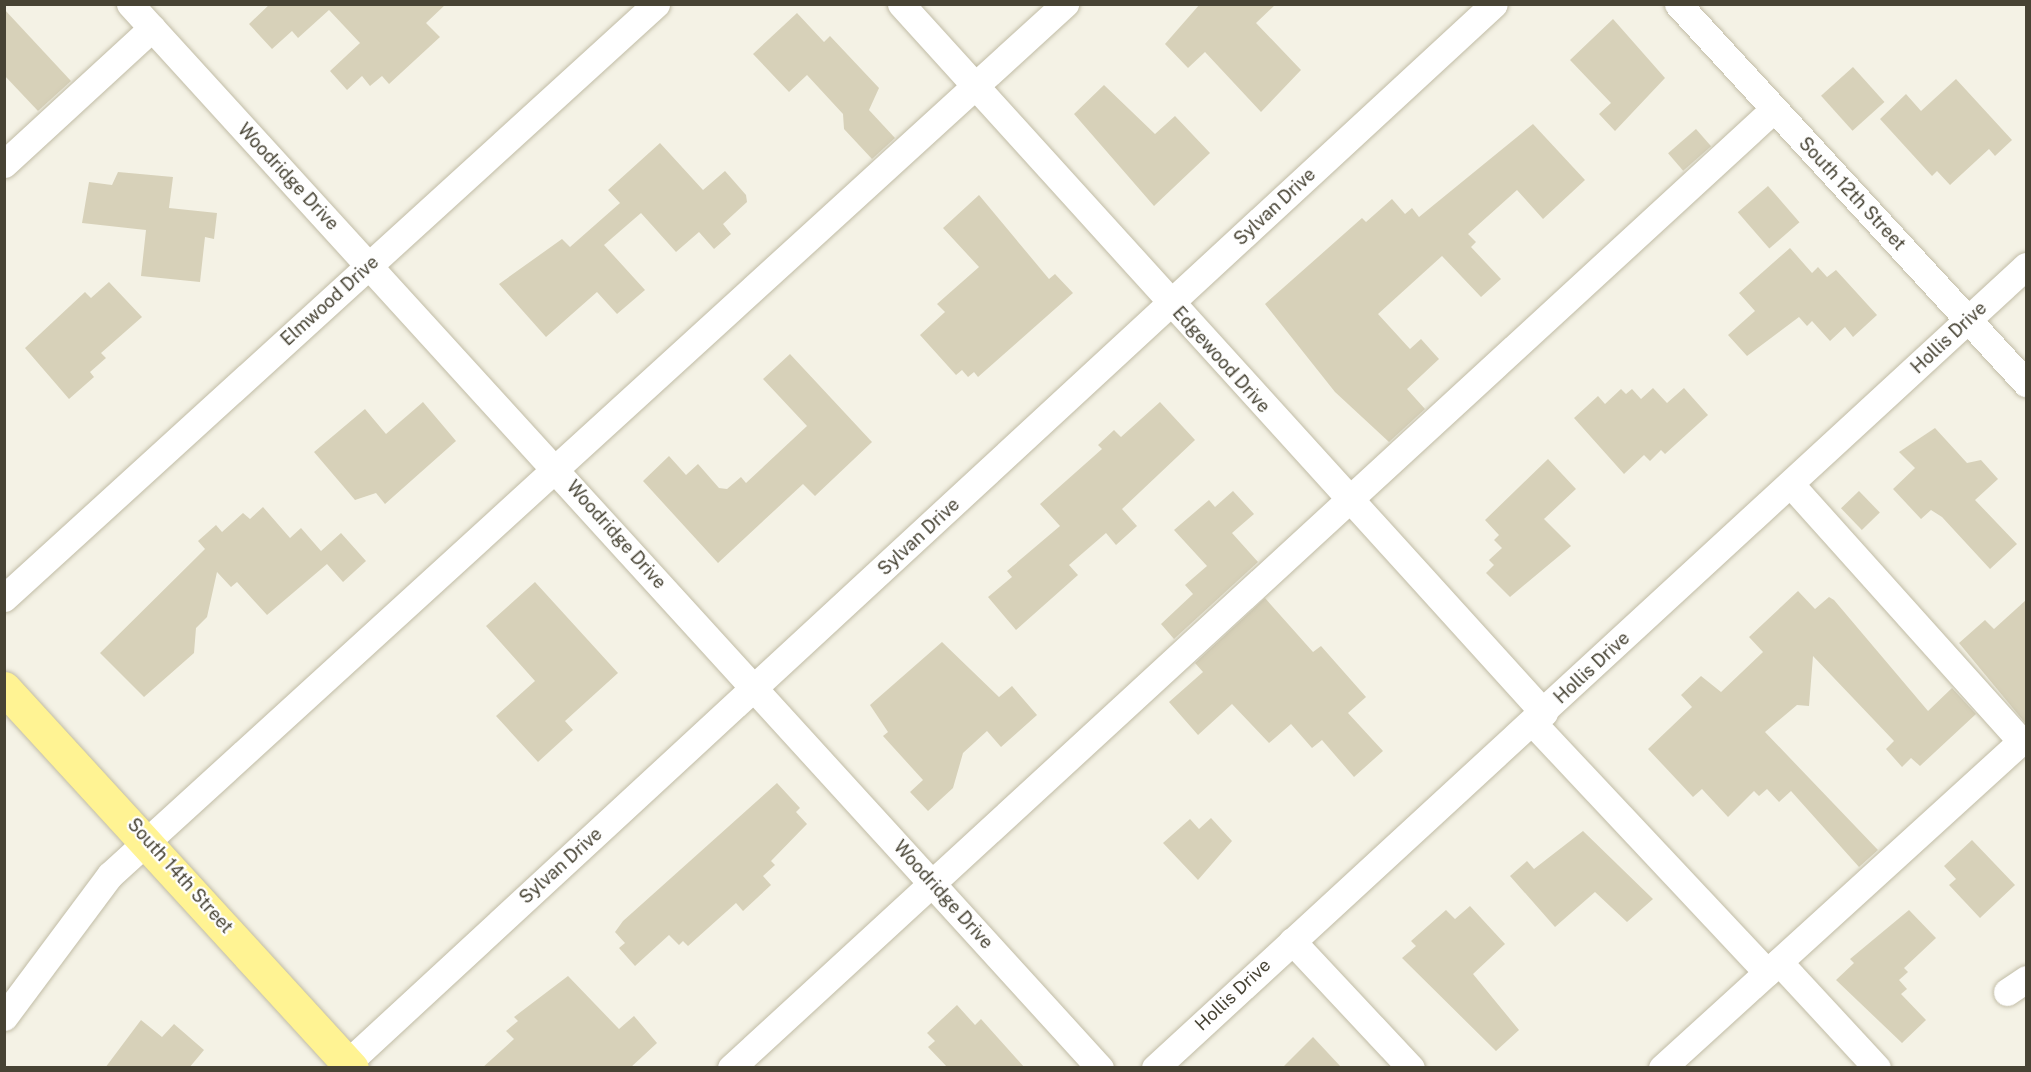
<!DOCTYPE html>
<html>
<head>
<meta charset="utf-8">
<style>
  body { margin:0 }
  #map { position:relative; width:2031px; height:1072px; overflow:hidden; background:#f4f2e5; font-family:"Public Sans",sans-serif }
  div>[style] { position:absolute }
  .building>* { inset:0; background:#d7d1b9; transform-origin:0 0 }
  .roads { filter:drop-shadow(0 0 2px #c1bca6) drop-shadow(0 0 2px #c1bca6) }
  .minor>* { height:27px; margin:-13.5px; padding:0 13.5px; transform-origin:13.5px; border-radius:13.5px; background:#fff }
  .major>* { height:33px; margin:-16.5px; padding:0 16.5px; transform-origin:16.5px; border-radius:16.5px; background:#fff393 }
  span { translate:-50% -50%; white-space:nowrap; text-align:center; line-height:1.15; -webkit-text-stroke:4.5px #fff; paint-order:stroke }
  .street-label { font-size:18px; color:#474334 }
  .frame { position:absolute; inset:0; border:6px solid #474334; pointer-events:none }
</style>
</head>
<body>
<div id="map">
  <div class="building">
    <div style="clip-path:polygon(270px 4px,446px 4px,426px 23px,440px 37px,389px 84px,382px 76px,370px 86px,362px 76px,347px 90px,330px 71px,360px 43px,329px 10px,298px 38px,292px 31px,272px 49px,249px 24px)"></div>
    <div style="clip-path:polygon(1200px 4px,1276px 4px,1256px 23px,1301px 70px,1261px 112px,1205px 52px,1188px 68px,1165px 44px)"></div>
    <div style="clip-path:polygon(4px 9px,71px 81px,38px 111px,4px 75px)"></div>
    <div style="clip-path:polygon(797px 13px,824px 42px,830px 36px,879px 88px,869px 110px,895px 138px,872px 159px,844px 129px,843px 114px,807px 75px,789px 92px,753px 54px)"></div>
    <div style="clip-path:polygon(1613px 19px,1665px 78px,1615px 131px,1599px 114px,1611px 103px,1570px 60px)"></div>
    <div style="left:1853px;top:67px;width:47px;height:43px;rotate:48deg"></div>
    <div style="clip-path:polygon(1956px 79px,2012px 140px,1995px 156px,1989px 149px,1950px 185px,1937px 171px,1932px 176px,1880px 119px,1906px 94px,1921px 111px)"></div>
    <div style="clip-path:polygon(1104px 85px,1155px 134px,1175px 116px,1210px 153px,1154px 206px,1074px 114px)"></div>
    <div style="clip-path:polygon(1533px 124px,1585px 180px,1543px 219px,1517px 190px,1468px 234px,1476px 242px,1471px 247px,1501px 279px,1481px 297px,1442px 256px,1378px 314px,1410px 349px,1421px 339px,1439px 359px,1407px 389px,1425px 409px,1389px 442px,1335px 392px,1265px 304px,1362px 218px,1366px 222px,1392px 199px,1405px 214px,1412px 208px,1419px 217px)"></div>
    <div style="left:1696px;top:129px;width:23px;height:37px;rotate:49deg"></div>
    <div style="clip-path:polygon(660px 143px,703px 190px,725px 171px,746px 195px,747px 202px,723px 224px,731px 234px,714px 249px,699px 232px,676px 252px,641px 213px,604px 245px,645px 290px,617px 314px,597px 292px,546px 337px,499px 284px,562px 239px,570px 247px,620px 203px,608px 190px)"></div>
    <div style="clip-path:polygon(118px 172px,173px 177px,169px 208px,217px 213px,214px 239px,205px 237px,200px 282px,141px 276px,146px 230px,82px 223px,89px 182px,112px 185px)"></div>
    <div style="left:1768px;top:186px;width:48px;height:40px;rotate:49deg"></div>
    <div style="clip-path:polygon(979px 195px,1049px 279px,1055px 274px,1073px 293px,978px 377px,974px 372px,968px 377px,962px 370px,956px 375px,920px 335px,945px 312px,937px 304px,979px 267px,943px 228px)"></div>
    <div style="clip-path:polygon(1790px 248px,1812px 273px,1818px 267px,1827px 277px,1836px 270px,1877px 315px,1853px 337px,1845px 327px,1830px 341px,1812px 321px,1807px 326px,1799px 317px,1747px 356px,1728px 335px,1755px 311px,1739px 293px)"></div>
    <div style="clip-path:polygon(109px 282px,142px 317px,101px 353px,106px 358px,90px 372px,94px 377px,69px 399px,25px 348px,85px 292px,91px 298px)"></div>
    <div style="clip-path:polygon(790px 354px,872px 442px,815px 496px,803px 484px,718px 563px,643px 481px,669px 456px,686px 475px,698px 464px,719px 488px,727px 489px,741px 477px,746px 483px,807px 426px,763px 379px)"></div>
    <div style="clip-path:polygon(1653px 388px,1667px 403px,1684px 388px,1708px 415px,1665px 454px,1661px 450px,1650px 461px,1644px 455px,1624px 474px,1574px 418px,1598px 396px,1605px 404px,1621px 389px,1626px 394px,1632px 389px,1641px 399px)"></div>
    <div style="clip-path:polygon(423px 402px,456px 441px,385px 504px,376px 493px,355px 500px,314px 452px,365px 409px,386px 434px)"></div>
    <div style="clip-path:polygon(1160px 402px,1195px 440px,1122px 509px,1137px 526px,1116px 545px,1106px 533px,1069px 565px,1078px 575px,1016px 630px,988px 597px,1012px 577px,1007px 571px,1060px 526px,1040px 504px,1102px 449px,1098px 445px,1114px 430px,1121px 437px)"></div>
    <div style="clip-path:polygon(1935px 428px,1967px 463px,1981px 460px,1998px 479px,1975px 500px,2017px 544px,1990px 569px,1942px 517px,1931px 510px,1921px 519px,1893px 489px,1915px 468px,1899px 452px)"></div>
    <div style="clip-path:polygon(1548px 459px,1576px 489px,1544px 519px,1571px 546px,1510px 597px,1486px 573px,1494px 565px,1489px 560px,1502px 548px,1494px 540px,1499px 535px,1485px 520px)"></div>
    <div style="clip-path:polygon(1233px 491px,1254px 514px,1232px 533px,1258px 562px,1174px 639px,1161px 624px,1193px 594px,1185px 585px,1207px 566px,1174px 530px,1209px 500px,1215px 507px)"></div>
    <div style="left:1859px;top:491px;width:30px;height:25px;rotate:46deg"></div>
    <div style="clip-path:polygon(263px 507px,290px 538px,301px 528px,321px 551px,341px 533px,366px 561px,343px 582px,327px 564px,267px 615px,237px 582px,231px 587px,217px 572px,207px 617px,196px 628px,194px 653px,144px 697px,100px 653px,205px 549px,198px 541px,216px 525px,222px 532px,243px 513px,250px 519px)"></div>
    <div style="clip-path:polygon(535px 582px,618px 673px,565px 721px,573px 730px,538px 762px,496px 716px,535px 681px,486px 626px)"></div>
    <div style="clip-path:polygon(1798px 591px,1815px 609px,1829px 597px,1834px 600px,1928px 711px,1952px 688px,1976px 714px,1920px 766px,1911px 758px,1902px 767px,1886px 749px,1894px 741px,1813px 656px,1809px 706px,1797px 705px,1765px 732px,1878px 850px,1859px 867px,1791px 791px,1779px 802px,1767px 789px,1759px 796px,1754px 791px,1728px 817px,1702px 789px,1693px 797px,1648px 749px,1692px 707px,1681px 695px,1701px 676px,1721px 692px,1763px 652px,1749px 637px)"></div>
    <div style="clip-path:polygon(1265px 598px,1313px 652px,1321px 646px,1366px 697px,1348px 713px,1383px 751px,1354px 777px,1322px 740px,1312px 748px,1291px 724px,1269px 743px,1232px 704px,1198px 735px,1169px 702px,1203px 672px,1195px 663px)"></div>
    <div style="clip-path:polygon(2026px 600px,2026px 724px,1959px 643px,1985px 620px,1994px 629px)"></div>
    <div style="clip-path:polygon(942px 642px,999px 697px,1012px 686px,1037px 715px,1001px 747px,987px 731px,963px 753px,953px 788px,928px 811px,910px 792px,923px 780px,883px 736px,888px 732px,870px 705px)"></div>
    <div style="clip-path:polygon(777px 783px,800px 808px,796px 812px,807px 824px,771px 861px,775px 865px,763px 876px,771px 885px,743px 911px,736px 903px,688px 946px,683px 941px,679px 945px,669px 935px,635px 966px,619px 948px,625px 943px,615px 932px,623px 921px)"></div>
    <div style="clip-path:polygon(1211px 818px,1232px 841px,1198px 880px,1163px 843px,1190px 819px,1199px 829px)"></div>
    <div style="clip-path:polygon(1583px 831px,1653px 899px,1627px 922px,1595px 892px,1555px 927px,1510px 876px,1527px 861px,1534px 869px)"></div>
    <div style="clip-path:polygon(1972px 840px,2015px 885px,1980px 918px,1949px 885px,1956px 879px,1944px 866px)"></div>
    <div style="clip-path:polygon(1470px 906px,1505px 944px,1473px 974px,1519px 1030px,1496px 1051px,1402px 958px,1416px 946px,1411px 941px,1446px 910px,1455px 919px)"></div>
    <div style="clip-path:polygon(1909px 910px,1936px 938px,1904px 968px,1908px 972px,1899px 980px,1907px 989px,1901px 994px,1926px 1020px,1902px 1043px,1836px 980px,1854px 963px,1850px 959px)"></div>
    <div style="clip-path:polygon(568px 976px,619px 1029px,634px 1016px,657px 1043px,630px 1068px,482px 1068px,514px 1039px,506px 1031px,518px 1021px,514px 1017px)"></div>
    <div style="clip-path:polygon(957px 1005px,975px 1025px,981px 1019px,1025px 1068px,948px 1068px,928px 1047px,935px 1041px,927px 1033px)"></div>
    <div style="clip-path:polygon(141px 1020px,162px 1037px,174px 1024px,204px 1050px,189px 1068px,105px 1068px)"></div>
    <div style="clip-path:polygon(1313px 1037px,1342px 1068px,1282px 1068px)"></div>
  </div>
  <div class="roads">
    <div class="minor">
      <div style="left:130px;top:4px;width:1440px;rotate:47.65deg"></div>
      <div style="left:901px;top:4px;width:957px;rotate:47.79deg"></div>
      <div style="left:1678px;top:4px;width:515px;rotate:47.44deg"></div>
      <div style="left:4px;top:164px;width:201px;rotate:-42.6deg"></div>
      <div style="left:4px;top:598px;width:882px;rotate:-42.33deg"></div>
      <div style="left:1533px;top:723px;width:342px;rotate:46.8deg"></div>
      <div style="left:1292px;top:941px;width:174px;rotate:46.9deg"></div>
      <div style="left:1779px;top:962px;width:144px;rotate:47.2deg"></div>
      <div style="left:2007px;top:992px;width:23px;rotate:-34deg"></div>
      <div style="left:4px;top:1017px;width:177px;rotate:-53.3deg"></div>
      <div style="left:110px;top:875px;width:1293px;rotate:-42.37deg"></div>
      <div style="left:342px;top:1068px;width:1568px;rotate:-42.73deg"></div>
      <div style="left:731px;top:1068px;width:1417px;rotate:-42.6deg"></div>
      <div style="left:1155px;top:1068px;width:1184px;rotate:-42.64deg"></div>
      <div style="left:1662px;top:1068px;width:486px;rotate:-42.3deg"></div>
      <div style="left:2021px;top:741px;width:344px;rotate:-131.9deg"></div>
    </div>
    <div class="major">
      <div style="left:4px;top:688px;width:515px;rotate:47.52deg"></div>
    </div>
  </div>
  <div class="street-label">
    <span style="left:288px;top:177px;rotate:47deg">Woodridge Drive</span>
    <span style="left:1852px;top:194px;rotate:47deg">South 12th Street</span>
    <span style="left:1275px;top:207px;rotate:-43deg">Sylvan Drive</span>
    <span style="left:330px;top:301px;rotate:-42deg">Elmwood Drive</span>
    <span style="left:1949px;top:338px;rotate:-43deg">Hollis Drive</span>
    <span style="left:1221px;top:360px;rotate:48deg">Edgewood Drive</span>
    <span style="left:616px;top:535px;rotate:48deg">Woodridge Drive</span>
    <span style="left:919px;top:537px;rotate:-43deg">Sylvan Drive</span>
    <span style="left:1592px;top:668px;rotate:-43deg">Hollis Drive</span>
    <span style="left:561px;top:866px;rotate:-42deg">Sylvan Drive</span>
    <span style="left:180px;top:876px;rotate:48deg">South 14th Street</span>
    <span style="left:943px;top:895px;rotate:48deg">Woodridge Drive</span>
    <span style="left:1233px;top:995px;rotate:-43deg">Hollis Drive</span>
  </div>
  <div class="frame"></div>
</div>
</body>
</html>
